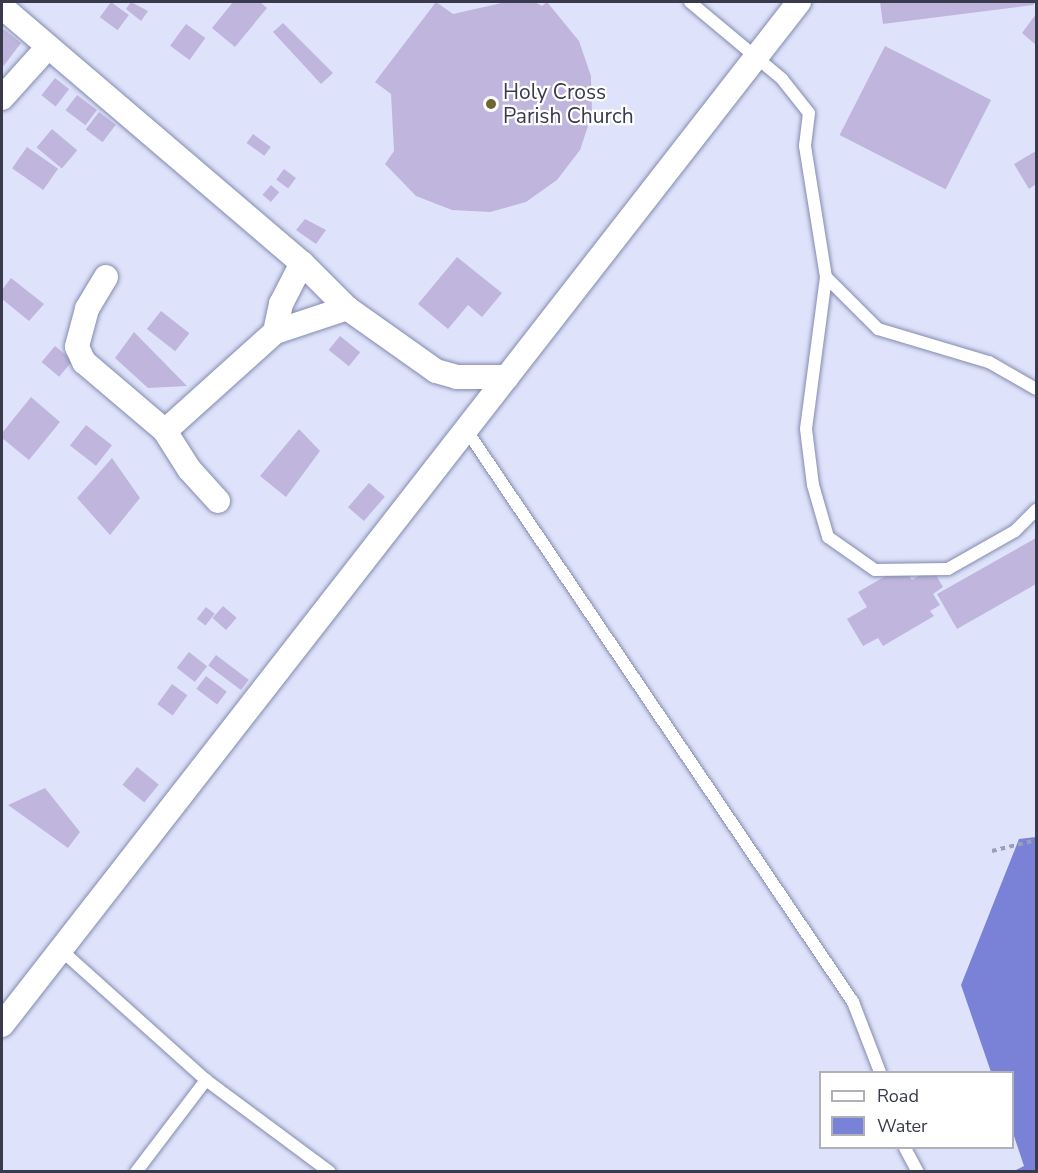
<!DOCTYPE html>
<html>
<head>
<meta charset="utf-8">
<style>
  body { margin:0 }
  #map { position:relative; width:1038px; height:1173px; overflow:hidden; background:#dee3fb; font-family:"Nunito Sans",sans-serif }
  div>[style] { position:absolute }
  .water>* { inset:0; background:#7a82d7 }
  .building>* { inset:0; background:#c0b5dd; transform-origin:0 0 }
  .path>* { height:4px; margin-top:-2px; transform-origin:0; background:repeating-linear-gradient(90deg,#9b9fb4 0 4.5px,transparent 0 9px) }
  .roads { filter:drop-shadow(0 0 2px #848aaf) drop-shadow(0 0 2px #848aaf) }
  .lane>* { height:12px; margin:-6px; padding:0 6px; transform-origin:6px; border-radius:6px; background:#fff }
  .street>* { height:24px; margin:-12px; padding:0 12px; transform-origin:12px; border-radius:12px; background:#fff }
  .dots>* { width:16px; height:16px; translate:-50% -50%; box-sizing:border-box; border:3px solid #fff; border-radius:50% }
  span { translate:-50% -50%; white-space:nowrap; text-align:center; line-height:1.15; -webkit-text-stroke:4.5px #fff; paint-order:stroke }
  .poi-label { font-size:21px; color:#393b4c }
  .left { translate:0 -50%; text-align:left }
  .frame { position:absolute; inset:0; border:3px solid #393b4c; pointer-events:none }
  .legend { position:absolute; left:819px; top:1071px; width:195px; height:78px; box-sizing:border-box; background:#fff; border:2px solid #b0b1b7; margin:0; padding:8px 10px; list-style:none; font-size:18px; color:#393b4c }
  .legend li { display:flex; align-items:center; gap:12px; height:30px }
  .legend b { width:30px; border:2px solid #b0b1b7 }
</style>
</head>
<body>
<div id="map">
  <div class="water">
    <div style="clip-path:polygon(1036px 837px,1036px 1171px,1014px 1171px,1024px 1166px,1013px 1133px,1012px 1072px,991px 1072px,961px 985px,1019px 839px)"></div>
  </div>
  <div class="building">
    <div style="left:111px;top:2px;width:22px;height:19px;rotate:36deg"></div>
    <div style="clip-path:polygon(131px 2px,148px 11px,141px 21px,126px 9px)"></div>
    <div style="clip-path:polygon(233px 2px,260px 2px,267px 8px,235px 47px,212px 28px)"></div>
    <div style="clip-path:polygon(436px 2px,453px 14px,506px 2px,535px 2px,542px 6px,547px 2px,579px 41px,591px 76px,592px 114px,580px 150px,557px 180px,526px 202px,490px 212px,452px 210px,416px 196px,385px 164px,394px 151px,391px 94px,375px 82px)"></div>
    <div style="clip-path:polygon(880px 2px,1036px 2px,1033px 5px,883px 24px)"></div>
    <div style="clip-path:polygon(1036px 14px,1036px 45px,1022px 33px)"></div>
    <div style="clip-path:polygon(283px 23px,333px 73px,321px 84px,273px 32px)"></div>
    <div style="left:186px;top:24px;width:24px;height:27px;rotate:36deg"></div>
    <div style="clip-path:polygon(2px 28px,21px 43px,2px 68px)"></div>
    <div style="left:885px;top:46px;width:119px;height:100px;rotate:27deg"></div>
    <div style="left:55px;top:78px;width:18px;height:22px;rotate:38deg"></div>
    <div style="left:77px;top:95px;width:25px;height:19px;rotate:37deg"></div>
    <div style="left:99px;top:112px;width:21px;height:22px;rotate:37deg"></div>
    <div style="left:52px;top:129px;width:33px;height:24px;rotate:40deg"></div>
    <div style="left:253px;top:134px;width:22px;height:11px;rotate:36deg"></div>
    <div style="left:27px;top:147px;width:38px;height:26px;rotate:35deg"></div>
    <div style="clip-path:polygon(1036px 151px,1036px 184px,1029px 189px,1014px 164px)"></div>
    <div style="left:284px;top:169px;width:15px;height:13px;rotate:37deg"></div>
    <div style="left:271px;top:185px;width:11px;height:13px;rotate:41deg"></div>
    <div style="clip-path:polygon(305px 219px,326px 230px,316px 244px,296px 230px)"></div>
    <div style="clip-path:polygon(457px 257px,502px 293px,482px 317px,468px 305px,448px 329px,418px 304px)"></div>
    <div style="clip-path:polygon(11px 278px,44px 304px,29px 321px,2px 299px,2px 290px)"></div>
    <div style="left:161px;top:311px;width:36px;height:23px;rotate:38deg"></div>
    <div style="clip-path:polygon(134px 332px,187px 386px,148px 388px,115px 358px)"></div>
    <div style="left:340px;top:336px;width:26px;height:18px;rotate:39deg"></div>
    <div style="left:55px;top:346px;width:23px;height:21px;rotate:40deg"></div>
    <div style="clip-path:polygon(31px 397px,60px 422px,29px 460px,2px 438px,2px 433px)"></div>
    <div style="left:86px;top:425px;width:33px;height:26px;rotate:38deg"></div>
    <div style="clip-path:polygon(299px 429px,320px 451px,286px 497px,260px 476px)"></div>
    <div style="clip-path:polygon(112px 458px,140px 498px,110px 535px,77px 498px)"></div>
    <div style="left:369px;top:483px;width:21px;height:32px;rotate:41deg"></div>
    <div style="clip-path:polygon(1036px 538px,1036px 584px,957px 629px,937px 594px)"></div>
    <div style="clip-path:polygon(903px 566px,912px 580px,932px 568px,943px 587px,933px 594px,940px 605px,930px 611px,934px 616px,883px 646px,878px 638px,863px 646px,847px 619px,867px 607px,858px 592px)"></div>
    <div style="left:223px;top:606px;width:18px;height:16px;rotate:41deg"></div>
    <div style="left:206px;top:607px;width:11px;height:15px;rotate:38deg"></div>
    <div style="left:189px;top:652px;width:23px;height:20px;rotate:38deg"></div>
    <div style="left:216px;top:655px;width:41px;height:13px;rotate:37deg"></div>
    <div style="left:206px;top:676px;width:26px;height:16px;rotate:37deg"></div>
    <div style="left:172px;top:684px;width:19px;height:25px;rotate:36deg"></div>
    <div style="left:137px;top:767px;width:28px;height:23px;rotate:39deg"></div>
    <div style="clip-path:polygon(45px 788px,80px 832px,68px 848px,8px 805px)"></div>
  </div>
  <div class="path">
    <div style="left:992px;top:851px;width:45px;rotate:-14deg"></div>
  </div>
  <div class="roads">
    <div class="lane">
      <div style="left:690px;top:2px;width:120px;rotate:39.9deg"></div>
      <div style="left:782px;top:79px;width:43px;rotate:51.5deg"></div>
      <div style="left:809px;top:113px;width:33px;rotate:97deg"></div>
      <div style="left:805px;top:146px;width:133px;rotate:80.9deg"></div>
      <div style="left:826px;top:277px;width:74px;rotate:45deg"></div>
      <div style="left:878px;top:329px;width:116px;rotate:16.6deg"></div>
      <div style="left:989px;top:362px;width:54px;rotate:29.9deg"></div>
      <div style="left:826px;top:277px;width:153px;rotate:97.5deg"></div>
      <div style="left:806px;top:429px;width:56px;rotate:82.9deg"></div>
      <div style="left:813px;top:485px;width:54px;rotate:73.9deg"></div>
      <div style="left:828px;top:537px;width:57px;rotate:35.1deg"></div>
      <div style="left:875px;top:570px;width:73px;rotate:-0.8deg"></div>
      <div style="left:948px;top:569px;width:77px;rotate:-29.6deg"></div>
      <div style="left:1015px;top:531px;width:30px;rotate:-45deg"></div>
      <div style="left:467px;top:431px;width:689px;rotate:55.94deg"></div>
      <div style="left:853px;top:1002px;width:75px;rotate:68.9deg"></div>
      <div style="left:61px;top:950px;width:195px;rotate:41.9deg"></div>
      <div style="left:206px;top:1080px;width:154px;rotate:36.6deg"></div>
      <div style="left:905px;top:1148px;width:27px;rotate:62deg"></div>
      <div style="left:136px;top:1172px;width:116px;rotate:-52.7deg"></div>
    </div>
    <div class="street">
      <div style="left:2px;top:7px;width:394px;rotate:40.5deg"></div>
      <div style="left:302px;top:263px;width:64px;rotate:45deg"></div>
      <div style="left:347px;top:308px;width:109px;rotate:35.3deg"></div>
      <div style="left:436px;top:371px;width:22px;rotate:16deg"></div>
      <div style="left:457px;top:377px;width:50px"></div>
      <div style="left:2px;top:98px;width:69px;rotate:-48deg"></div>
      <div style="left:106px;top:277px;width:37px;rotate:121deg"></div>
      <div style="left:87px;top:309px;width:39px;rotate:105deg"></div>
      <div style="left:77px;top:347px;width:17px;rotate:65deg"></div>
      <div style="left:84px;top:362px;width:106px;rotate:40.4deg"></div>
      <div style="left:275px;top:332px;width:29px;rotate:-78deg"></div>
      <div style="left:281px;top:304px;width:46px;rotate:-62.9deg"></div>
      <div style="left:218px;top:501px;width:43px;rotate:-132.2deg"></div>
      <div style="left:189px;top:469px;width:45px;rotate:-122.3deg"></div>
      <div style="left:165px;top:431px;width:148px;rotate:-42deg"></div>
      <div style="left:275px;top:332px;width:76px;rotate:-18.4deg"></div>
      <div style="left:2px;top:1025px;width:1297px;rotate:-52.08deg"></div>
    </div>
  </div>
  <div class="dots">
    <div style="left:491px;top:104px;background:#6f6532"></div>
  </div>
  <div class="poi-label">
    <span class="left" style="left:503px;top:104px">Holy Cross<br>Parish Church</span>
  </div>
  <div class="frame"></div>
  <ul class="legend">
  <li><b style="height:8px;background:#fff"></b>Road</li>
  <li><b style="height:16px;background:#7a82d7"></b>Water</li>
  </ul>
</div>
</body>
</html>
